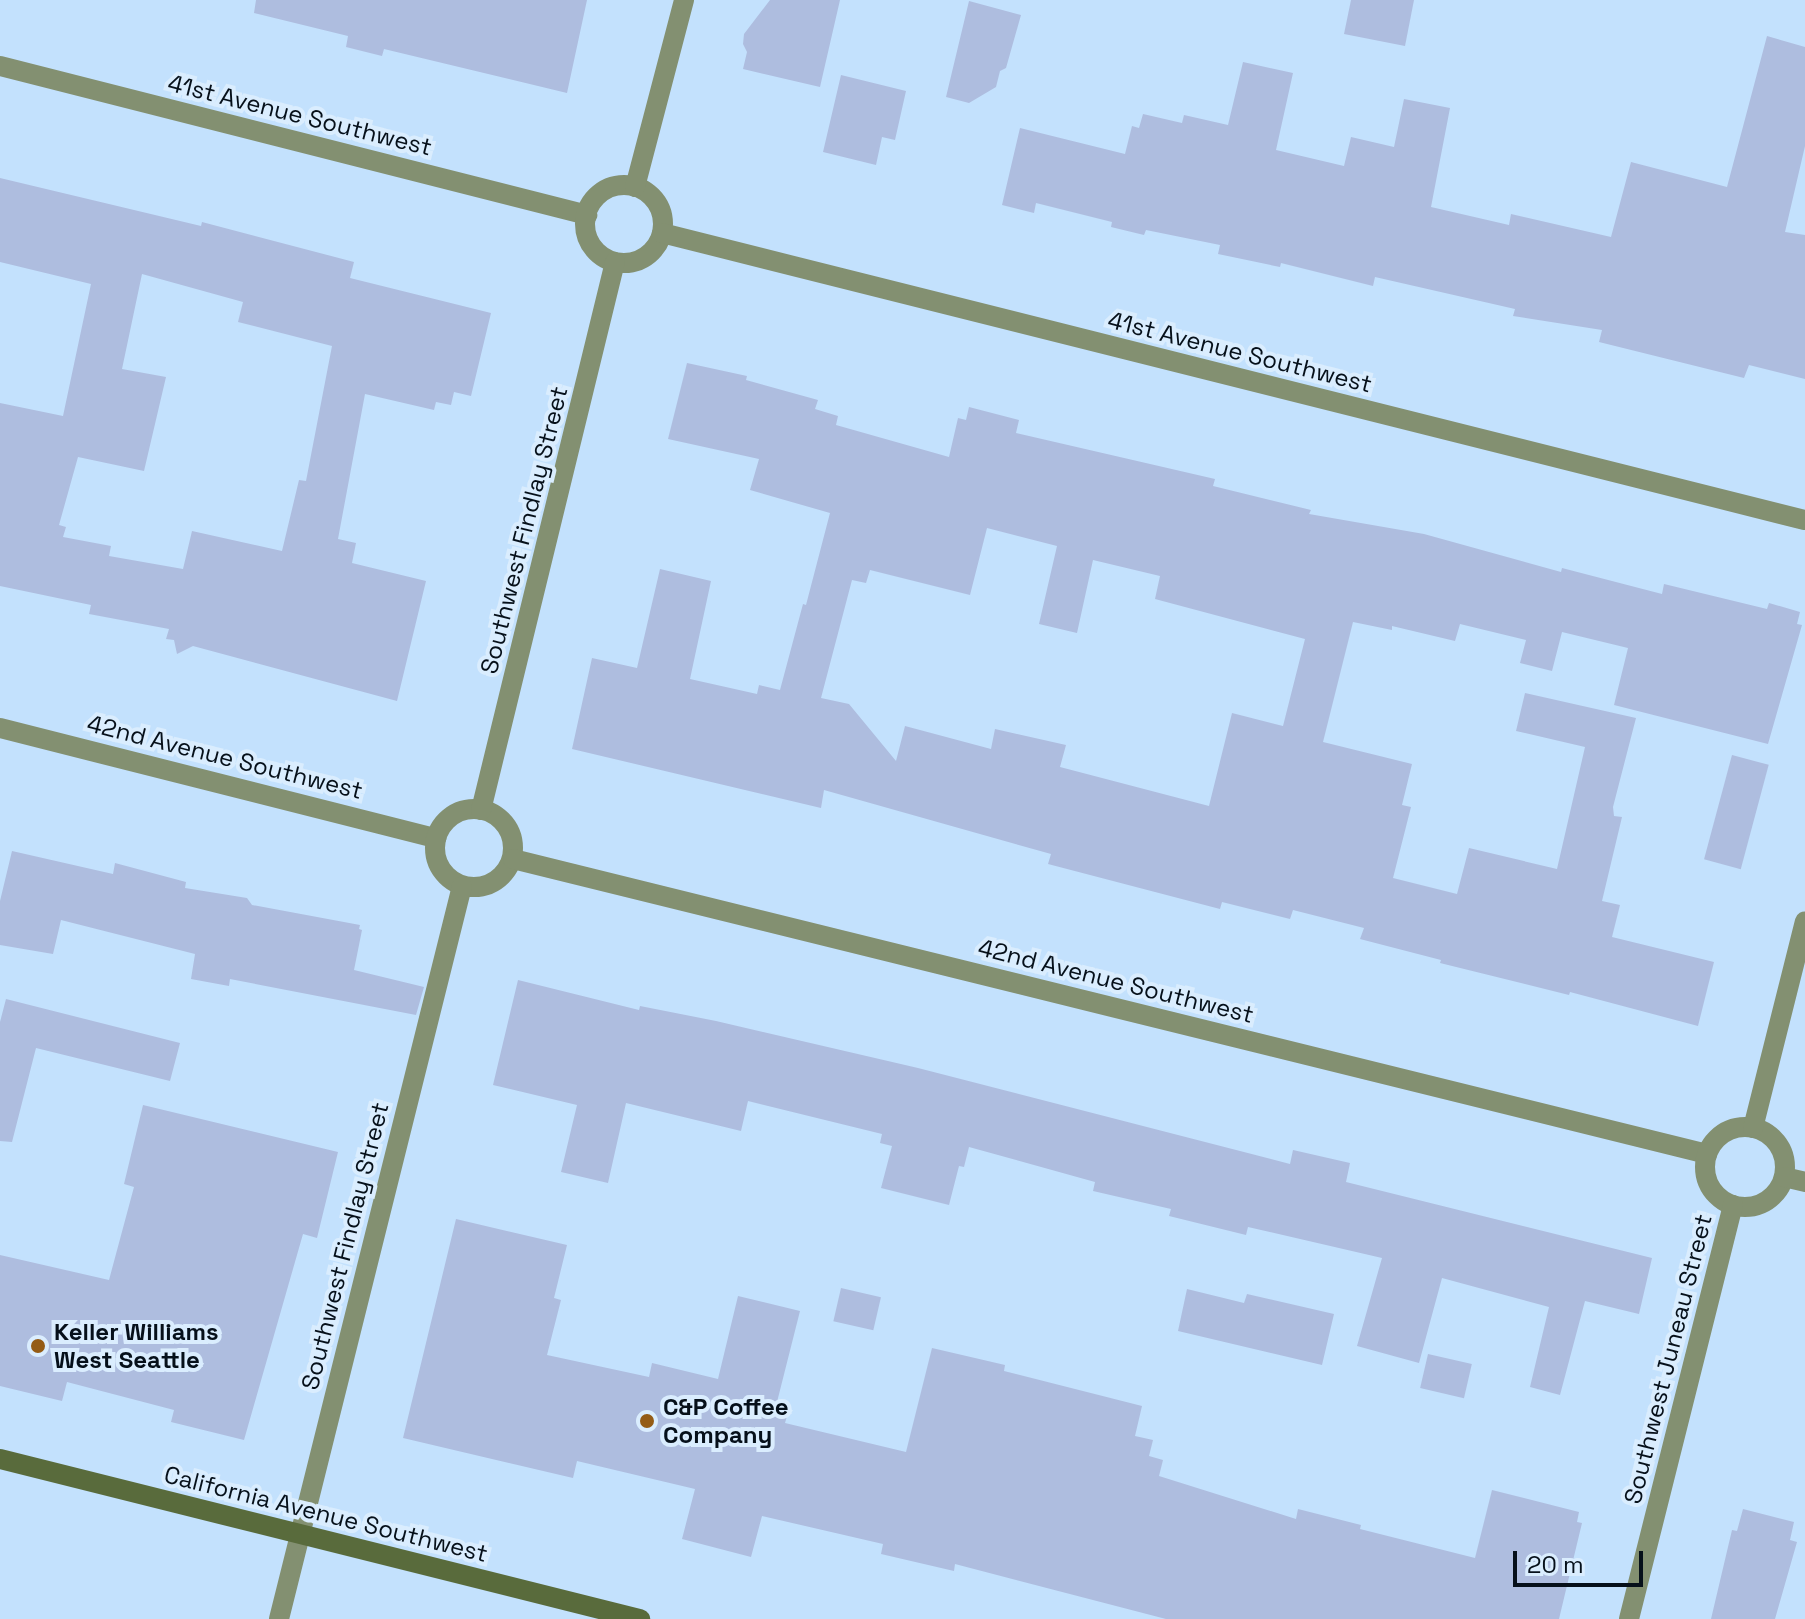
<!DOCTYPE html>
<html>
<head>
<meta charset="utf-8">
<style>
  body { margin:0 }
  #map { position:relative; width:1805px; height:1619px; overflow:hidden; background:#c3e1fd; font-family:"Space Grotesk",sans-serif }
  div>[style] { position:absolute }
  .building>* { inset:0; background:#aebddf; transform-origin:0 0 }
  .street>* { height:20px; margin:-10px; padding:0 10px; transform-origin:10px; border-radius:10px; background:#839071 }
  .street>.ring { margin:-10px; padding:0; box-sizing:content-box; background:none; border:20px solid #839071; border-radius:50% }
  .secondary>* { height:20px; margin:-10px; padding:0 10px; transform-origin:10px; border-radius:10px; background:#596b3c }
  .dots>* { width:22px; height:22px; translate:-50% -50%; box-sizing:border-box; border:4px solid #daedfe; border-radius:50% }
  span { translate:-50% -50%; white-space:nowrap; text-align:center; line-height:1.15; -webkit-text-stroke:8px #daedfe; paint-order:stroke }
  .street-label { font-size:24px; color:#06101a }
  .poi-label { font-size:24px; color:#06101a; font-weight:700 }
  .left { translate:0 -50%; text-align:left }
  .scale { position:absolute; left:1513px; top:1551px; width:130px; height:36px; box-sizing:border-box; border:4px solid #06101a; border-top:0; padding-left:10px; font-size:24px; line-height:28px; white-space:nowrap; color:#06101a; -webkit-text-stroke:6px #daedfe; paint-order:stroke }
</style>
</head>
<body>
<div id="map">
  <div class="building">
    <div style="clip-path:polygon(256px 0,587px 0,567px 93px,384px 49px,382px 56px,346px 47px,348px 36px,254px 13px)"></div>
    <div style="clip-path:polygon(770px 0,840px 0,820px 87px,743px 69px,747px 52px,743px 44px,744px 34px)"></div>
    <div style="clip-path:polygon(1351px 0,1414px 0,1405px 46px,1344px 34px)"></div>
    <div style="clip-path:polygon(969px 1px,1021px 15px,1006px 68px,1000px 71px,996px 87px,969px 103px,946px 97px)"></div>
    <div style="clip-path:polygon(1767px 36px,1805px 47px,1805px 146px,1785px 232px,1805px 235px,1805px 379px,1749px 365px,1744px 378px,1599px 342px,1602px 330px,1513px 316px,1515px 309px,1375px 277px,1373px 286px,1281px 263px,1280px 267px,1218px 254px,1220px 245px,1146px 230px,1144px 235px,1111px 227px,1112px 222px,1036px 203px,1034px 213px,1002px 205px,1020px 128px,1125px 154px,1132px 126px,1139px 128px,1143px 114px,1182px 123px,1184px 115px,1228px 125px,1243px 62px,1293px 73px,1276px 150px,1344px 166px,1351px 137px,1394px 147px,1404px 99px,1450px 108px,1431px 207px,1509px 225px,1511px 214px,1611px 237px,1631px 162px,1727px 187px)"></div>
    <div style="clip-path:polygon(841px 75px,906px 91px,895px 140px,882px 137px,876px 165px,823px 152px)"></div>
    <div style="clip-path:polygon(evenodd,0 178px,201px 226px,202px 222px,354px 262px,350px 278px,491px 313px,471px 396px,454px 392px,451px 405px,436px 402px,434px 410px,365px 394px,338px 539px,356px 543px,352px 563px,426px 581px,397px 701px,193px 646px,177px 654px,174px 640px,166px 639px,169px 629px,89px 614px,91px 605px,0 586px,0 403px,63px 416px,91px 284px,0 262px,0 178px,142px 274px,243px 302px,238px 322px,332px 346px,306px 481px,299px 480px,282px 551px,192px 531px,183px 569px,109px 556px,111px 546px,63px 537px,66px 527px,59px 525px,78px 457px,144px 471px,166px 377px,122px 369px,142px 274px)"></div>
    <div style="clip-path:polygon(evenodd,687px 363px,747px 376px,746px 380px,818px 400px,815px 409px,838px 416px,836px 425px,949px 457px,958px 418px,966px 420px,969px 407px,1019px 420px,1016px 433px,1215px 479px,1213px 486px,1311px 510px,1309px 514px,1424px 534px,1561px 572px,1562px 568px,1662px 594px,1664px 584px,1767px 609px,1769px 603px,1800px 612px,1797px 624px,1802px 625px,1768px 744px,1614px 705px,1628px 648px,1562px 632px,1552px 671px,1520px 663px,1526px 640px,1460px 624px,1455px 641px,1392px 626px,1392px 630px,1353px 622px,1323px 742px,1412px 764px,1402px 805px,1411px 807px,1393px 878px,1457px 894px,1469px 848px,1557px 869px,1585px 747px,1516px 731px,1525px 693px,1636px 718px,1613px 807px,1614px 816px,1622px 817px,1602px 901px,1620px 905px,1612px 937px,1714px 962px,1698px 1026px,1570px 992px,1569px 995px,1440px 963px,1441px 960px,1360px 939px,1364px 928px,1293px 910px,1290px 919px,1222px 902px,1220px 909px,1048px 864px,1051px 854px,824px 790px,821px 808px,572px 749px,592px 658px,637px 668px,660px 569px,711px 581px,690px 679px,757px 694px,759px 685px,780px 690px,803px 604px,806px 605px,830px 513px,750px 490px,759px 459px,668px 439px,687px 363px,987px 528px,1057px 546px,1039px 624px,1077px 633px,1093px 560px,1160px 576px,1155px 599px,1305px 639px,1283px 726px,1232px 713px,1209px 806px,1060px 767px,1066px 745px,995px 729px,991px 749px,905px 726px,896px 761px,849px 704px,821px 698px,852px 580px,866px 583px,870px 570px,970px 595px,987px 528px)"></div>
    <div style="left:1732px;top:755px;width:38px;height:108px;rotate:15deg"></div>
    <div style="clip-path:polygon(12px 851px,113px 874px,115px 863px,186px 882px,185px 888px,247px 898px,252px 905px,360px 925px,359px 929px,362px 930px,354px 970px,424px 987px,416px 1015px,230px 979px,229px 986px,191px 979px,195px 954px,61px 920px,53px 954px,0 945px,0 901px)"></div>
    <div style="clip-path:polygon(518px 980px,639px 1010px,640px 1006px,716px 1021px,918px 1068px,1290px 1164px,1293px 1150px,1350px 1163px,1346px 1182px,1652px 1258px,1639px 1314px,1585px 1301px,1560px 1395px,1530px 1387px,1549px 1307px,1442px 1278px,1419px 1363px,1357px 1346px,1382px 1258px,1248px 1227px,1246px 1235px,1169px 1216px,1171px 1209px,1093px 1191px,1095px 1182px,969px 1147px,964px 1167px,959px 1166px,949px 1205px,881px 1188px,892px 1146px,880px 1143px,882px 1134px,748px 1101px,741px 1131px,626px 1103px,608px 1183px,561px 1172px,577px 1105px,493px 1085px)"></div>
    <div style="clip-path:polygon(6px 999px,180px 1043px,170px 1081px,36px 1048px,12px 1142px,0 1141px,0 1022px)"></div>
    <div style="clip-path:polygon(143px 1105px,338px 1152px,317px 1238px,303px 1234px,244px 1440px,171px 1422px,174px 1410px,67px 1382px,62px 1401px,0 1386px,0 1255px,109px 1280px,134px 1187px,124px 1184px)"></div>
    <div style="clip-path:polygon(456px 1219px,567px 1245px,554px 1298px,561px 1300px,547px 1355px,649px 1377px,652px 1363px,718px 1379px,738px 1296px,800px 1311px,776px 1406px,789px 1409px,785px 1423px,906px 1452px,932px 1348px,1005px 1365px,1004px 1371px,1142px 1406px,1135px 1436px,1153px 1440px,1149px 1456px,1163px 1460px,1159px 1476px,1296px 1519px,1298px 1509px,1361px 1525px,1360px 1529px,1475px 1558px,1492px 1490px,1579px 1512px,1577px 1522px,1582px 1523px,1559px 1619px,1166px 1619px,955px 1564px,954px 1571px,881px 1554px,883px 1544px,762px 1516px,751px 1557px,682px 1539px,695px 1489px,577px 1461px,573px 1478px,403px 1438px)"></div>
    <div style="left:841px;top:1288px;width:41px;height:34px;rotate:13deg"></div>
    <div style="clip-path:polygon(1187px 1289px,1244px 1303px,1247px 1294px,1334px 1314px,1322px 1365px,1178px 1331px)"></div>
    <div style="left:1428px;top:1354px;width:45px;height:35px;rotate:13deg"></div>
    <div style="clip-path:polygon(1743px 1509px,1794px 1522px,1790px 1540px,1797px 1542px,1775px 1619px,1711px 1619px,1732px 1530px,1737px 1531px)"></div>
  </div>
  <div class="street">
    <div style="left:0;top:66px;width:606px;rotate:14.24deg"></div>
    <div class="ring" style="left:585px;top:185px;width:58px;height:58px"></div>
    <div style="left:635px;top:187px;width:193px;rotate:-75.3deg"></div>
    <div style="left:662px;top:233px;width:1178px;rotate:14.1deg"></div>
    <div style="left:0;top:728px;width:450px;rotate:14.2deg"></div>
    <div class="ring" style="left:435px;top:809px;width:58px;height:58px"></div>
    <div style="left:481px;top:810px;width:564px;rotate:-76.26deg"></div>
    <div style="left:513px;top:859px;width:1230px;rotate:13.88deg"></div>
    <div class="ring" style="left:1705px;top:1127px;width:60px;height:60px"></div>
    <div style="left:1753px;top:1128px;width:213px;rotate:-75.9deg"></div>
    <div style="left:1784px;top:1177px;width:22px;rotate:13deg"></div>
    <div style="left:279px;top:1619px;width:755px;rotate:-75.98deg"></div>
    <div style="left:1629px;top:1619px;width:427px;rotate:-75.9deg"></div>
  </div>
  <div class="secondary">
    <div style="left:0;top:1459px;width:660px;rotate:14.04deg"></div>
  </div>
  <div class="dots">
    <div style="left:38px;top:1346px;background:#945c16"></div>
    <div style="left:647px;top:1421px;background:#945c16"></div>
  </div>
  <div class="street-label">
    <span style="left:300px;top:115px;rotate:14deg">41st Avenue Southwest</span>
    <span style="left:1240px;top:352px;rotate:14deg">41st Avenue Southwest</span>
    <span style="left:524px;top:530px;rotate:-76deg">Southwest Findlay Street</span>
    <span style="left:225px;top:757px;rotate:14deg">42nd Avenue Southwest</span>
    <span style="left:1116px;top:981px;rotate:14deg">42nd Avenue Southwest</span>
    <span style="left:345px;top:1246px;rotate:-76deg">Southwest Findlay Street</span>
    <span style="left:1668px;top:1359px;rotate:-76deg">Southwest Juneau Street</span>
    <span style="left:326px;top:1514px;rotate:14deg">California Avenue Southwest</span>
  </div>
  <div class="poi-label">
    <span class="left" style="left:54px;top:1346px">Keller Williams<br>West Seattle</span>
    <span class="left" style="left:663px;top:1421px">C&amp;P Coffee<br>Company</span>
  </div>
  <div class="scale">20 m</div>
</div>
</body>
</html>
